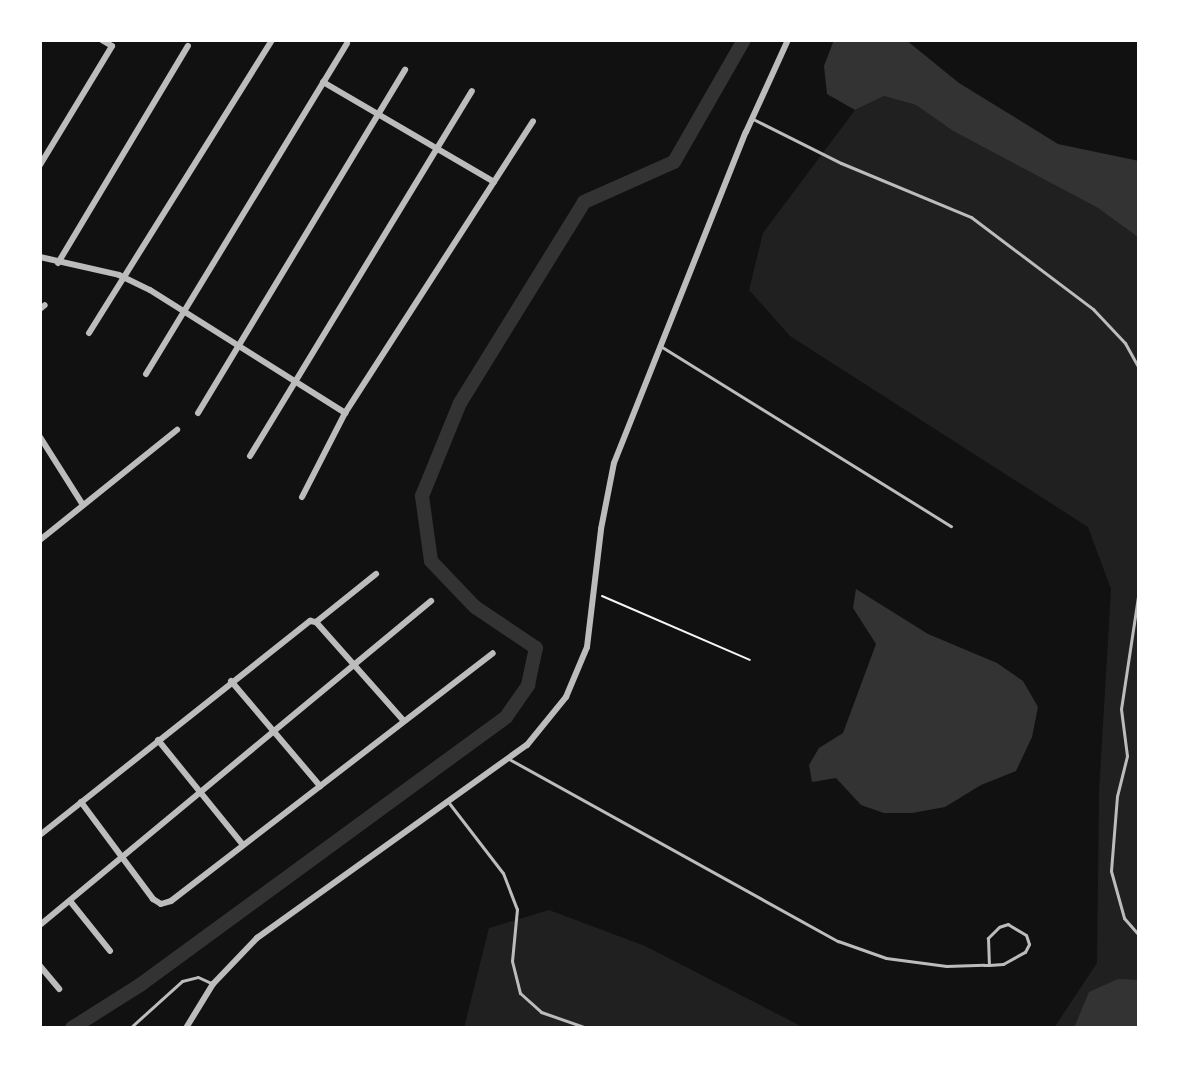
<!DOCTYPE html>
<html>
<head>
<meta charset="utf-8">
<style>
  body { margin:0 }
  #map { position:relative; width:1179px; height:1068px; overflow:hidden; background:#111; font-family:Karla,sans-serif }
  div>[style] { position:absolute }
  .green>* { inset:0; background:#202020 }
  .water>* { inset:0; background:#333 }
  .canal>* { height:14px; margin:-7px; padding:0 7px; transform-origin:7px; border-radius:7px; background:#333 }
  .path>* { height:2px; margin:-1px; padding:0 1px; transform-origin:1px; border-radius:1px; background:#f5f5f5 }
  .service>* { height:3px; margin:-1.5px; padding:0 1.5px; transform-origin:1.5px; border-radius:1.5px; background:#bcbcbc }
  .minor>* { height:6px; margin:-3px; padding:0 3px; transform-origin:3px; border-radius:3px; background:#bcbcbc }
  span { translate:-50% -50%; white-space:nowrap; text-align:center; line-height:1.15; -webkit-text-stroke:6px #fff; paint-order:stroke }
  .frame { position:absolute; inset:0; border:42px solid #fff; pointer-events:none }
</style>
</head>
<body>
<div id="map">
  <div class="green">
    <div style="clip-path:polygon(884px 96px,916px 105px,953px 131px,1098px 208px,1139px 238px,1139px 1028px,1054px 1028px,1097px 963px,1099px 792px,1111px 589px,1088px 527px,790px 336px,749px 290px,763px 233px,855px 110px)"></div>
    <div style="clip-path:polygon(549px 910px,645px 946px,805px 1028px,464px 1028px,489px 928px)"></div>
  </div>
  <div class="water">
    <div style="clip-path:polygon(834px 40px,906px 40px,959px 83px,1058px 144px,1139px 161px,1139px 238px,1098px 208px,953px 131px,916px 105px,884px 96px,855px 110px,827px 94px,824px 66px)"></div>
    <div style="clip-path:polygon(856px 589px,928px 634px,997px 663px,1023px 681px,1038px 707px,1032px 737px,1016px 771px,981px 785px,945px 807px,912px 813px,884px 813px,861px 805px,836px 778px,812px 782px,809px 765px,819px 748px,843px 733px,876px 644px,853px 608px)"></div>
    <div style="clip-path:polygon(1118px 979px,1139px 980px,1139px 1028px,1074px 1028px,1089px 992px)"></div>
  </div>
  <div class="canal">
    <div style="left:72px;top:1028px;width:80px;rotate:-32.3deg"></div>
    <div style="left:140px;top:985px;width:454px;rotate:-36.2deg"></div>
    <div style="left:506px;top:717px;width:39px;rotate:-55deg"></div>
    <div style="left:528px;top:685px;width:38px;rotate:-78deg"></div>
    <div style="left:536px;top:648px;width:73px;rotate:-146.1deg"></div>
    <div style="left:475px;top:607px;width:64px;rotate:-133.7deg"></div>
    <div style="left:431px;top:561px;width:66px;rotate:-97.9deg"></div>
    <div style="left:422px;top:496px;width:100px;rotate:-67.8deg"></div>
    <div style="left:460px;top:403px;width:236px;rotate:-58.3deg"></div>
    <div style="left:584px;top:202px;width:98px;rotate:-24deg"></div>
    <div style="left:674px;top:162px;width:141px;rotate:-60.2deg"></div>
  </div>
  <div class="path">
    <div style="left:602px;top:596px;width:161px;rotate:23.4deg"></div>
  </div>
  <div class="service">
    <div style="left:753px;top:119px;width:98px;rotate:26.6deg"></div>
    <div style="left:841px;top:163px;width:141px;rotate:22.6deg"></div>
    <div style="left:971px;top:217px;width:153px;rotate:37deg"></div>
    <div style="left:1093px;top:309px;width:47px;rotate:46.7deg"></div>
    <div style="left:1125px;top:343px;width:29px;rotate:61deg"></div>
    <div style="left:662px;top:347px;width:340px;rotate:31.8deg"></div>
    <div style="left:1139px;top:590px;width:120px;rotate:98.6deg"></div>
    <div style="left:1121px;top:709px;width:47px;rotate:82.7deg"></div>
    <div style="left:1127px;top:756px;width:41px;rotate:104deg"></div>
    <div style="left:1117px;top:796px;width:75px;rotate:94.6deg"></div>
    <div style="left:1111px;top:871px;width:49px;rotate:74.5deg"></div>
    <div style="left:1124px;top:918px;width:23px;rotate:49deg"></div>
    <div style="left:509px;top:759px;width:376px;rotate:29deg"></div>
    <div style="left:838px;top:941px;width:51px;rotate:19.5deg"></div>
    <div style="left:886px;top:958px;width:61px;rotate:7.6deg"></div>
    <div style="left:946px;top:966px;width:38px;rotate:-2deg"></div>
    <div style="left:984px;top:965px;width:5px"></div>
    <div style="left:989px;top:965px;width:14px;rotate:-4deg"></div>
    <div style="left:1003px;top:964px;width:25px;rotate:-29deg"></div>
    <div style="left:1025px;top:952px;width:9px;rotate:-63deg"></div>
    <div style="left:1029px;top:944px;width:9px;rotate:-108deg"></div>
    <div style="left:1026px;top:935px;width:21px;rotate:-149deg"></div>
    <div style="left:1008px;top:924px;width:9px;rotate:162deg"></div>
    <div style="left:999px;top:927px;width:16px;rotate:135deg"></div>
    <div style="left:988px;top:938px;width:27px;rotate:88deg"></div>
    <div style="left:449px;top:803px;width:88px;rotate:52.4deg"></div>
    <div style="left:503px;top:873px;width:39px;rotate:69deg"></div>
    <div style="left:517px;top:909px;width:52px;rotate:95.5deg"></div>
    <div style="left:512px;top:961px;width:33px;rotate:76deg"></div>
    <div style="left:520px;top:993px;width:28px;rotate:42deg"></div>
    <div style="left:541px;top:1012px;width:49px;rotate:19.2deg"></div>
    <div style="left:130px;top:1028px;width:70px;rotate:-42.1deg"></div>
    <div style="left:182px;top:981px;width:16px;rotate:-14deg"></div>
    <div style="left:198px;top:977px;width:17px;rotate:25deg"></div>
  </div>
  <div class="minor">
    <div style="left:323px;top:82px;width:198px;rotate:30.3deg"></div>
    <div style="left:40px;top:165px;width:139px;rotate:-58.8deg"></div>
    <div style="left:112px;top:46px;width:12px;rotate:-149deg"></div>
    <div style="left:40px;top:257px;width:81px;rotate:12.8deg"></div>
    <div style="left:119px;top:275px;width:34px;rotate:26deg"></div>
    <div style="left:150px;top:290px;width:231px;rotate:32.2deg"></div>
    <div style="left:58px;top:263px;width:253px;rotate:-59.1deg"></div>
    <div style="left:40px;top:309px;width:6px;rotate:-39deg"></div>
    <div style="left:89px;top:333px;width:345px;rotate:-58deg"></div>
    <div style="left:146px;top:374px;width:387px;rotate:-58.7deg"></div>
    <div style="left:198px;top:413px;width:401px;rotate:-58.9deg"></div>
    <div style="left:40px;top:437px;width:80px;rotate:57.7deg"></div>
    <div style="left:250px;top:456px;width:427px;rotate:-58.7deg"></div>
    <div style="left:302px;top:497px;width:94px;rotate:-62.9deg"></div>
    <div style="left:345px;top:413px;width:347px;rotate:-57.2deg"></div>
    <div style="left:40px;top:540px;width:176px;rotate:-38.8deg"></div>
    <div style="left:316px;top:622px;width:77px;rotate:-38.7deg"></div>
    <div style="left:231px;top:681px;width:138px;rotate:49.7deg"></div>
    <div style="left:158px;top:740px;width:135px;rotate:51deg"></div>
    <div style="left:81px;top:802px;width:121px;rotate:53.4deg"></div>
    <div style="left:153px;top:899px;width:9px;rotate:32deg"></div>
    <div style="left:161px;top:904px;width:10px;rotate:-17deg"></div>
    <div style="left:171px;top:901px;width:406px;rotate:-37.6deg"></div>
    <div style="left:40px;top:835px;width:345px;rotate:-38.4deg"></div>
    <div style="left:310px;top:621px;width:6px;rotate:9deg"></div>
    <div style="left:316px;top:622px;width:132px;rotate:48.4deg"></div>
    <div style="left:70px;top:901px;width:64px;rotate:51.3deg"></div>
    <div style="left:40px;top:925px;width:508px;rotate:-39.65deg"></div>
    <div style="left:40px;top:966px;width:30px;rotate:50deg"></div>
    <div style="left:186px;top:1028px;width:52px;rotate:-58.5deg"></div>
    <div style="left:213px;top:984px;width:64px;rotate:-46.3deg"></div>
    <div style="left:257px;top:938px;width:332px;rotate:-35.6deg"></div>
    <div style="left:527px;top:745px;width:62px;rotate:-50.9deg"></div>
    <div style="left:566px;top:697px;width:54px;rotate:-67.2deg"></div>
    <div style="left:587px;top:647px;width:119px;rotate:-83.2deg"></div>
    <div style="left:601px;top:529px;width:67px;rotate:-78.9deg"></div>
    <div style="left:614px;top:463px;width:356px;rotate:-68.3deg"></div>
    <div style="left:746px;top:132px;width:101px;rotate:-65.5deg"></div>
  </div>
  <div class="frame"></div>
</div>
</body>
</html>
